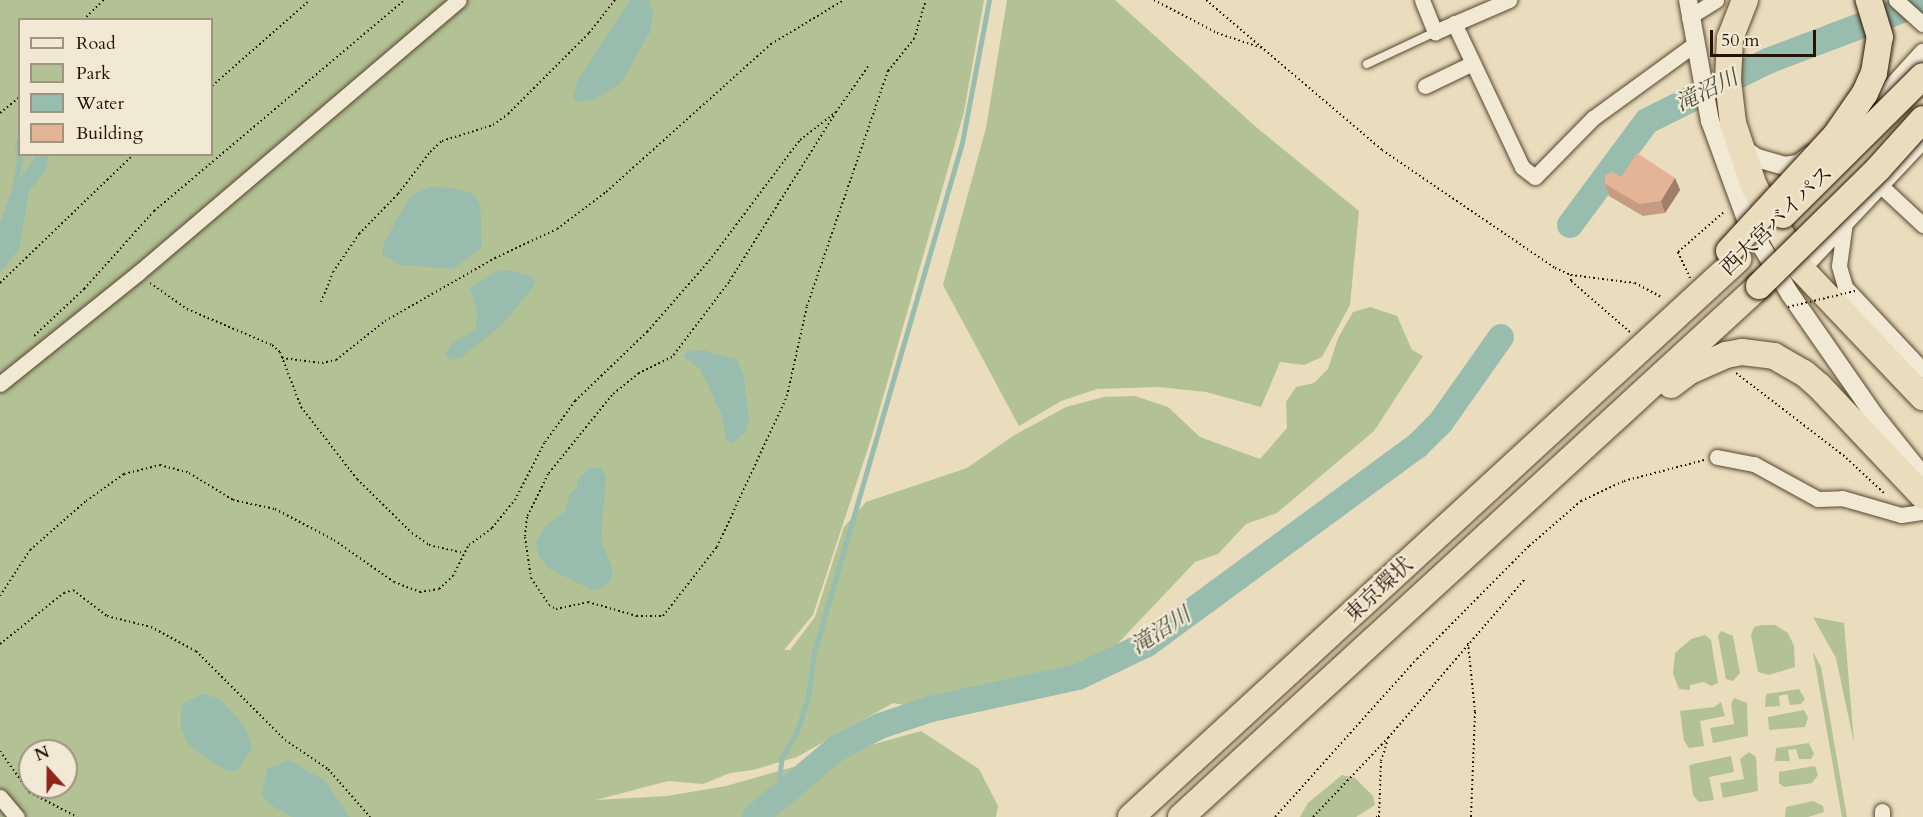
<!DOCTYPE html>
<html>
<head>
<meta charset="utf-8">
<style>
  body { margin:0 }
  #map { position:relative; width:1923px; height:817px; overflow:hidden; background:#eaddbd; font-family:Cardo,"Noto Serif JP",serif }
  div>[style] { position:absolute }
  .green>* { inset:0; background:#b2c294 }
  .water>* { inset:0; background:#98bcad }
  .stream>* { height:4.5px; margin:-2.25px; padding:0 2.25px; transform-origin:2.25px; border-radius:2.25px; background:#98bcad }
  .river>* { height:26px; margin:-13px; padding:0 13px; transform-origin:13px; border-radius:13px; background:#98bcad }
  .path>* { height:2px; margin-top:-1px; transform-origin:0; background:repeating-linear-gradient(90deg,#261301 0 1.5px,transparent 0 4.5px) }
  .roads { filter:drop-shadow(0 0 2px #574630) drop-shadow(0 0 2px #574630) }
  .service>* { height:8px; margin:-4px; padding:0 4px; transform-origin:4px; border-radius:4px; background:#f1e9d4 }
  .minor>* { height:15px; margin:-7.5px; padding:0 7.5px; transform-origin:7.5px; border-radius:7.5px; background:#f1e9d4 }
  .tertiary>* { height:18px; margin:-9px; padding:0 9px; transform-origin:9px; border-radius:9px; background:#f1e9d4 }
  .trunk>* { height:26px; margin:-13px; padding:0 13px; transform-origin:13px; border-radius:13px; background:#eaddbd }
  .path-bridge>* { height:2px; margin-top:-1px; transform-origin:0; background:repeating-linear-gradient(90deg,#261301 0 1.5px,transparent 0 4.5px) }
  .bridges { filter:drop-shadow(0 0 2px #261301) drop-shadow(0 0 2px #261301) }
  .trunk-bridge>* { height:26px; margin:-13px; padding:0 13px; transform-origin:13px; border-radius:13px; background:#eaddbd }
  .wall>* { inset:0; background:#c59b81 }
  .shaded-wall>* { inset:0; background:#a07e69 }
  .building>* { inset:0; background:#e5b496 }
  span { translate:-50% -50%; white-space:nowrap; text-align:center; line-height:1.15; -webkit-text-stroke:4.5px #f1e9d4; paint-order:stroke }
  .street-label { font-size:21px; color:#261301 }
  .water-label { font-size:22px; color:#4e4e3d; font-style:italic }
  .legend { position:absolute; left:18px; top:18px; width:195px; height:138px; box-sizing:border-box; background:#f1e9d4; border:2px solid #a09380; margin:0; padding:8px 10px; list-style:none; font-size:18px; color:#261301 }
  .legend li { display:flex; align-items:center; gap:12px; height:30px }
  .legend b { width:30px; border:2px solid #a09380 }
  .north { position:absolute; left:18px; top:739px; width:60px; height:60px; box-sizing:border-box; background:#f1e9d4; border:2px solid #a09380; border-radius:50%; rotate:339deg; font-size:16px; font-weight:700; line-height:24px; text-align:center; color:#261301 }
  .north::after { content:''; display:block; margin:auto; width:21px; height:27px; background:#8f2418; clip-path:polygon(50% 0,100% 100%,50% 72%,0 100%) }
  .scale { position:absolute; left:1710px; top:30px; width:106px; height:27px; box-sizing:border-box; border:3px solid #261301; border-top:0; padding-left:8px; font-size:18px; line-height:21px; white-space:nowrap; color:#261301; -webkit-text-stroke:4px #f1e9d4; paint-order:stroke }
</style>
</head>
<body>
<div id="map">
  <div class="green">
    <div style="clip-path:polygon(evenodd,0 0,984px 0,964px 112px,872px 436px,813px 615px,784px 650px,790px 650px,815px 617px,844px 527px,866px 502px,967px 468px,1013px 436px,1066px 407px,1104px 397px,1135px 396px,1168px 407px,1200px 437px,1260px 459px,1287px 428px,1286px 402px,1296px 387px,1314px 383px,1328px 369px,1338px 338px,1353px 312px,1370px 307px,1397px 316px,1412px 350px,1423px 356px,1374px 431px,1277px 513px,1246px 524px,1218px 554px,1195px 562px,1105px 657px,993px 688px,910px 706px,893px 703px,797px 757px,753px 770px,730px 773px,703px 784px,668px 781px,596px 800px,667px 796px,726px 786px,921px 731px,979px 769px,998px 806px,996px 817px,0 817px,0 0,20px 20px,212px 20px,212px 154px,20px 154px,20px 20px,0 0,30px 751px,66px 751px,66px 787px,30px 787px,30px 751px)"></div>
    <div style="clip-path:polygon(1007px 0,1115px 0,1256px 127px,1359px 211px,1350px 305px,1322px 357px,1304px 365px,1280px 362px,1261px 407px,1206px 392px,1159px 387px,1097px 389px,1061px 401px,1019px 426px,943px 285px,986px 128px)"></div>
    <div style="clip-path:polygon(1813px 617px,1844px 623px,1854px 743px,1836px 658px)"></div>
    <div style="clip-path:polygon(1762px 625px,1775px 625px,1788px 633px,1794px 646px,1795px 667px,1769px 675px,1758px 672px,1751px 635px,1754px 627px)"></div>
    <div style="clip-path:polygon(1721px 631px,1733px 636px,1740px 673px,1733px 681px,1726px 679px,1718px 636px)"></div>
    <div style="clip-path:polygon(1705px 635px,1711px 640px,1718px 683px,1711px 686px,1704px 682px,1690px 685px,1690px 690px,1679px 689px,1673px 674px,1675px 653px,1691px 639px)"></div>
    <div style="clip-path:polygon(1813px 652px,1821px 667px,1847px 817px,1842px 817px)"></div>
    <div style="clip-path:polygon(1799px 689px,1805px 699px,1801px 704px,1790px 705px,1787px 694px,1779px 696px,1780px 706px,1765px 707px,1766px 694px)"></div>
    <div style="clip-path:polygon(1734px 698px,1747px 703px,1748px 736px,1713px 743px,1710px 728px,1734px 724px,1731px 704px)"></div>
    <div style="clip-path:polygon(1721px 702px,1725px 716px,1700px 721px,1704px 746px,1689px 748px,1684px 741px,1680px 711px,1714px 707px)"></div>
    <div style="clip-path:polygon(1804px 710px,1808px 718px,1805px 727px,1769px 730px,1768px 717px)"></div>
    <div style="clip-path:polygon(1809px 743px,1814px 754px,1811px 759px,1799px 759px,1796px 749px,1788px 750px,1790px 761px,1775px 761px,1776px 748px)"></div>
    <div style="clip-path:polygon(1749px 752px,1756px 757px,1758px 791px,1723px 798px,1720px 783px,1744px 779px,1740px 759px)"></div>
    <div style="clip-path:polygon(1731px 756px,1734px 772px,1709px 777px,1714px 800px,1699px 802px,1693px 795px,1689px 765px)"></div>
    <div style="clip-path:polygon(1815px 766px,1818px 775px,1812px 783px,1784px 787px,1779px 783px,1779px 772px)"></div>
    <div style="clip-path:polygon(1342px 775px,1355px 778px,1373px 796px,1375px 805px,1356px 817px,1300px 817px,1308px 803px)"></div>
    <div style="clip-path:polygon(1813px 801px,1823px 806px,1824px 812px,1808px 817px,1785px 817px,1786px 807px)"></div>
  </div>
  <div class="water">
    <div style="clip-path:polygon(630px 0,649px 0,653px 13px,650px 32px,620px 84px,593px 100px,577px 102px,573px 97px,578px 80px)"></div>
    <div style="clip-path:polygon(19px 136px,23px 161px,19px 180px,36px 155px,49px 155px,45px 172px,29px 191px,19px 249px,0 272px,0 223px,12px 189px,17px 162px,15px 143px)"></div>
    <div style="clip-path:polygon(430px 187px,455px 188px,473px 194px,480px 204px,482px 247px,453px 269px,400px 265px,382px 255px,384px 243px,410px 196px)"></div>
    <div style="clip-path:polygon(509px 270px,530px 276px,535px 281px,534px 286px,501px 326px,460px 358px,450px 360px,445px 354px,453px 343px,476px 329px,477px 313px,470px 287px,499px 271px)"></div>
    <div style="clip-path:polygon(703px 350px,737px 360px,743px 374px,749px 419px,746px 431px,733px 444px,727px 442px,721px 413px,700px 369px,683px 356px,686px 352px)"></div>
    <div style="clip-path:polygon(589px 468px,600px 468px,606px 476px,601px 539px,612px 568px,612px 578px,604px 587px,592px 590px,548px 568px,538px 555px,536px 542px,546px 526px,565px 511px,570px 493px,577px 488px,578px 479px)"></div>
    <div style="clip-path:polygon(202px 694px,221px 699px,246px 729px,252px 749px,238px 770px,230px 772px,213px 763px,188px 744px,181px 728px,181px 709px,184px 703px)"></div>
    <div style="clip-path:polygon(289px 760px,325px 781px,350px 817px,292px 817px,269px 804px,262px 794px,267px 769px)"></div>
  </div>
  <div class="stream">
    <div style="left:777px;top:796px;width:39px;rotate:-83deg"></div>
    <div style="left:782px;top:757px;width:27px;rotate:-59deg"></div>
    <div style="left:796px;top:734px;width:39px;rotate:-72deg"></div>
    <div style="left:808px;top:697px;width:44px;rotate:-82.2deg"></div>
    <div style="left:814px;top:653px;width:531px;rotate:-73.82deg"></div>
    <div style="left:962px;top:143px;width:146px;rotate:-79.3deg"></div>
  </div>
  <div class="river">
    <div style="left:1570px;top:225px;width:129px;rotate:-53.5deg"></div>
    <div style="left:1647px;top:121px;width:135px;rotate:-26.4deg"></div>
    <div style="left:1768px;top:61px;width:166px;rotate:-20.8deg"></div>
    <div style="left:755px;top:817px;width:107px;rotate:-40.1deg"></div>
    <div style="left:837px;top:748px;width:48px;rotate:-27.1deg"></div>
    <div style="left:880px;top:726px;width:54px;rotate:-18.4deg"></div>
    <div style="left:931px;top:709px;width:150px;rotate:-12.3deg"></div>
    <div style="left:1078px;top:677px;width:76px;rotate:-25.6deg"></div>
    <div style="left:1147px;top:644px;width:335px;rotate:-36.3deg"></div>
    <div style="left:1417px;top:446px;width:34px;rotate:-45deg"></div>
    <div style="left:1441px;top:422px;width:104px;rotate:-54.8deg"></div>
  </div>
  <div class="path">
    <div style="left:1154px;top:0;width:71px;rotate:27.6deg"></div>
    <div style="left:1217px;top:33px;width:47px;rotate:18.4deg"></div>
    <div style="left:1206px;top:0;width:231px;rotate:40.4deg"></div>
    <div style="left:1382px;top:150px;width:209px;rotate:34.3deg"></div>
    <div style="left:1555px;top:268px;width:17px;rotate:24deg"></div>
    <div style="left:1571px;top:275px;width:64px;rotate:7.1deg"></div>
    <div style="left:1635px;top:283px;width:30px;rotate:28deg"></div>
    <div style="left:83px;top:20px;width:29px;rotate:-44deg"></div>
    <div style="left:212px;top:86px;width:130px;rotate:-41.3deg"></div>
    <div style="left:836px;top:112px;width:201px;rotate:122.2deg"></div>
    <div style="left:729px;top:282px;width:94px;rotate:127.2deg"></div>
    <div style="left:672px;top:357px;width:37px;rotate:154deg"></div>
    <div style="left:639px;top:373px;width:35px;rotate:141deg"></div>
    <div style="left:612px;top:395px;width:102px;rotate:129deg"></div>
    <div style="left:548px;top:474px;width:48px;rotate:116deg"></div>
    <div style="left:527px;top:517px;width:20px;rotate:96deg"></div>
    <div style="left:525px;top:537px;width:41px;rotate:81.7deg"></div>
    <div style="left:531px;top:578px;width:32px;rotate:56deg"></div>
    <div style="left:549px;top:605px;width:8px;rotate:30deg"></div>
    <div style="left:556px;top:609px;width:33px;rotate:-12deg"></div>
    <div style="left:588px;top:602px;width:51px;rotate:15.9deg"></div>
    <div style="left:637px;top:616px;width:26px"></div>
    <div style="left:663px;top:616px;width:88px;rotate:-52deg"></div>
    <div style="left:717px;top:547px;width:166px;rotate:-65.1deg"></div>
    <div style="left:787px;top:396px;width:92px;rotate:-77.5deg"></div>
    <div style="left:807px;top:306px;width:249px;rotate:-71deg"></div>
    <div style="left:888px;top:71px;width:41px;rotate:-50.9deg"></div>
    <div style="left:914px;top:39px;width:41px;rotate:-72.9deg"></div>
    <div style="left:0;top:113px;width:26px;rotate:-39deg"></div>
    <div style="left:1571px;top:275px;width:6px;rotate:90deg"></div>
    <div style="left:1571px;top:281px;width:78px;rotate:40.8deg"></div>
    <div style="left:1690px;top:278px;width:29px;rotate:-115deg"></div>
    <div style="left:1678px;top:252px;width:62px;rotate:-41.1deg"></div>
    <div style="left:0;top:283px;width:186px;rotate:-43.9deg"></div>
    <div style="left:150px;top:283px;width:45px;rotate:35.1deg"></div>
    <div style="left:187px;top:309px;width:92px;rotate:23deg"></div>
    <div style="left:272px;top:345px;width:11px;rotate:41deg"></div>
    <div style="left:280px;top:352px;width:59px;rotate:69.1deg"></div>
    <div style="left:301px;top:407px;width:91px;rotate:52.1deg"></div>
    <div style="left:357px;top:479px;width:77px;rotate:44.5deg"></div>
    <div style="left:412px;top:533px;width:21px;rotate:35deg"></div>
    <div style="left:429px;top:545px;width:35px;rotate:13deg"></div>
    <div style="left:321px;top:302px;width:32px;rotate:-68deg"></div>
    <div style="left:333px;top:272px;width:46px;rotate:-55.6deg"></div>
    <div style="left:359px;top:234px;width:56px;rotate:-45.7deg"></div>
    <div style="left:398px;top:194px;width:53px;rotate:-52.7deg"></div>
    <div style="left:430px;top:152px;width:16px;rotate:-43deg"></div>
    <div style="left:442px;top:141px;width:53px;rotate:-17.4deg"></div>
    <div style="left:493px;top:125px;width:19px;rotate:-36deg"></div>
    <div style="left:508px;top:114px;width:115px;rotate:-45deg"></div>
    <div style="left:589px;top:33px;width:42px;rotate:-51.8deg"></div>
    <div style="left:34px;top:336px;width:69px;rotate:-43.2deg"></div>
    <div style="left:84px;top:289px;width:105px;rotate:-48.1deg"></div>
    <div style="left:154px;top:211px;width:328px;rotate:-40.1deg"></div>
    <div style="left:282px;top:358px;width:40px;rotate:7.1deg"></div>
    <div style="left:322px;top:363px;width:14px;rotate:-12deg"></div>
    <div style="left:336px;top:360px;width:63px;rotate:-38.5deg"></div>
    <div style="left:385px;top:321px;width:127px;rotate:-29.8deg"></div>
    <div style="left:495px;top:258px;width:68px;rotate:-25.1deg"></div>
    <div style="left:557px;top:229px;width:61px;rotate:-37.1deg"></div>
    <div style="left:606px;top:192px;width:222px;rotate:-41.9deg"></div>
    <div style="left:771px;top:44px;width:85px;rotate:-31.1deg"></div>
    <div style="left:1736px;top:373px;width:135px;rotate:37.5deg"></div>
    <div style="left:1843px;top:455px;width:57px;rotate:42.9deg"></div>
    <div style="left:0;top:596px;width:55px;rotate:-56.9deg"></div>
    <div style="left:30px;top:550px;width:74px;rotate:-41.2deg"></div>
    <div style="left:86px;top:501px;width:47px;rotate:-35.4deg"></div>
    <div style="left:124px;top:474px;width:37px;rotate:-14deg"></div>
    <div style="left:160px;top:465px;width:30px;rotate:15deg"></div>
    <div style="left:189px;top:473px;width:52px;rotate:31.5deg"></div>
    <div style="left:233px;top:500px;width:43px;rotate:12.1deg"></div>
    <div style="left:275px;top:509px;width:67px;rotate:27.7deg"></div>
    <div style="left:334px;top:540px;width:73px;rotate:35deg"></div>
    <div style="left:394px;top:582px;width:28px;rotate:21deg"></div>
    <div style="left:420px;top:592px;width:19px;rotate:-9deg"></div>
    <div style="left:439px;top:589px;width:19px;rotate:-43deg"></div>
    <div style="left:453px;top:576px;width:35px;rotate:-63deg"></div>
    <div style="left:469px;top:545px;width:29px;rotate:-36deg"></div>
    <div style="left:492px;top:528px;width:36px;rotate:-51deg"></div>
    <div style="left:515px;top:500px;width:65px;rotate:-62.7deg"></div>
    <div style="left:545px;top:442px;width:51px;rotate:-53.8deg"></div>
    <div style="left:575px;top:401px;width:100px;rotate:-43.8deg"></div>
    <div style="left:647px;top:332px;width:94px;rotate:-48.9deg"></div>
    <div style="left:709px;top:261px;width:151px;rotate:-53.1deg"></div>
    <div style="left:800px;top:140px;width:46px;rotate:-37.9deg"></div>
    <div style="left:836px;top:112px;width:57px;rotate:-54.9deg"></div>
    <div style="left:1468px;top:643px;width:69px;rotate:84.2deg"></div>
    <div style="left:1475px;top:712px;width:105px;rotate:92.2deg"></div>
    <div style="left:0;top:644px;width:82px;rotate:-38.6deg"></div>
    <div style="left:64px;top:593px;width:9px;rotate:-18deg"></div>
    <div style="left:73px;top:590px;width:43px;rotate:37.4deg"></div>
    <div style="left:107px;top:616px;width:45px;rotate:14deg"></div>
    <div style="left:151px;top:627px;width:51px;rotate:28.1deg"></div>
    <div style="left:196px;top:651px;width:126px;rotate:45deg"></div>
    <div style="left:285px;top:740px;width:52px;rotate:34deg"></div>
    <div style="left:328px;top:769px;width:64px;rotate:48.8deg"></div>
    <div style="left:0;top:751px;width:50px;rotate:54.7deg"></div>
    <div style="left:29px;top:792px;width:54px;rotate:27.5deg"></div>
    <div style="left:1275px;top:817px;width:212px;rotate:-48.1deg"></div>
    <div style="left:1417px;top:659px;width:159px;rotate:-45.3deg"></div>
    <div style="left:1529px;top:546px;width:69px;rotate:-40.9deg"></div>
    <div style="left:1581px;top:501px;width:47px;rotate:-24.9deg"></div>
    <div style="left:1624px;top:481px;width:83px;rotate:-14.7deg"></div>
    <div style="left:1313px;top:817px;width:109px;rotate:-46.5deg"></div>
    <div style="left:1388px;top:738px;width:210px;rotate:-49.3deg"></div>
    <div style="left:1376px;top:817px;width:3px"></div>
    <div style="left:1379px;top:817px;width:56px;rotate:-88deg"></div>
    <div style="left:1381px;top:761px;width:22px;rotate:-72deg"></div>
  </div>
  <div class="roads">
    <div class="service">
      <div style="left:1367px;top:64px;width:75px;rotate:-25.2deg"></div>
    </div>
    <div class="minor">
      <div style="left:1422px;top:0;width:35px;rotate:68deg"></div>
      <div style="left:1435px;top:32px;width:81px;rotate:-23.4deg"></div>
      <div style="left:1896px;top:0;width:36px;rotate:42deg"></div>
      <div style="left:1689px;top:17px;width:32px;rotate:-32deg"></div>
      <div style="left:1454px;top:23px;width:159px;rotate:64.7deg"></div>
      <div style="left:1522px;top:167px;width:16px;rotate:38deg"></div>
      <div style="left:1535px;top:177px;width:83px;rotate:-45.5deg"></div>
      <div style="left:1593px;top:118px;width:126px;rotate:-36deg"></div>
      <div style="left:1425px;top:86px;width:53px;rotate:-25.6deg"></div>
      <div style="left:1880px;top:185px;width:59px;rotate:42.9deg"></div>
      <div style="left:1845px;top:222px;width:44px;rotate:97.8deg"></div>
      <div style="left:1839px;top:266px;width:22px;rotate:74deg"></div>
      <div style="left:1845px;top:287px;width:114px;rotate:46.8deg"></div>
      <div style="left:0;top:384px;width:177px;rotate:-38.8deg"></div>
      <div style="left:138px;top:273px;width:421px;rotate:-40.4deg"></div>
      <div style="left:1717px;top:457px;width:38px;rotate:11deg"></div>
      <div style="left:1754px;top:464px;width:73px;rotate:28.7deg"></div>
      <div style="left:1818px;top:499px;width:24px;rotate:-2deg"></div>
      <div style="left:1842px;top:498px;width:61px;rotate:16.1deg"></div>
      <div style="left:1901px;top:515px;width:22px;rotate:-8deg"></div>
      <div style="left:0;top:797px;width:26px;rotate:50deg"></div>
      <div style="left:1882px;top:817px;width:6px;rotate:-90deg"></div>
    </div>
    <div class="tertiary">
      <div style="left:1688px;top:0;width:123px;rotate:79.7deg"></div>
      <div style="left:1710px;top:121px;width:108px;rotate:69.9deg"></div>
      <div style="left:1747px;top:222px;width:84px;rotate:59.2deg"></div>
      <div style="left:1790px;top:294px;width:147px;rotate:55.2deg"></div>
      <div style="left:1874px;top:415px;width:78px;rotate:51.2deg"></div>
      <div style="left:1847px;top:128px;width:31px;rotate:-37deg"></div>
      <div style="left:1872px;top:109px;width:76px;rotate:-47.7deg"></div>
      <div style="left:1739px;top:146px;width:22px;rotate:34deg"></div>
      <div style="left:1757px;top:158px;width:29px;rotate:16deg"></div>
      <div style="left:1785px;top:166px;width:13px;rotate:-9deg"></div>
      <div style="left:1798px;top:164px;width:15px;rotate:-37deg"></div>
      <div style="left:1801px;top:269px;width:178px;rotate:-46.8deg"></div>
    </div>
    <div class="trunk">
      <div style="left:1745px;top:0;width:41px;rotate:111.5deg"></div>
      <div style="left:1730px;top:38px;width:42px;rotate:92.7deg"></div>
      <div style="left:1728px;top:80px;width:43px;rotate:83.4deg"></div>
      <div style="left:1733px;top:123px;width:66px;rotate:71.6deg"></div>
      <div style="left:1754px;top:186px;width:95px;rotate:60.5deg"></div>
      <div style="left:1801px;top:269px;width:177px;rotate:46.4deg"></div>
      <div style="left:1671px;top:385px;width:21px;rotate:-37deg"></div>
      <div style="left:1688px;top:372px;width:42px;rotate:-24.1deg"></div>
      <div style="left:1726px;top:355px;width:16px;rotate:-11deg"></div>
      <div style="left:1742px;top:352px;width:32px;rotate:7deg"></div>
      <div style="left:1774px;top:356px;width:34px;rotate:30deg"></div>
      <div style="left:1804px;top:373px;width:20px;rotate:41deg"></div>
      <div style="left:1819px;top:386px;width:151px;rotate:46.6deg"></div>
      <div style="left:1131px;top:817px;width:825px;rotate:-42.59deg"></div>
      <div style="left:1181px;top:817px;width:785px;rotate:-42.57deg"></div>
    </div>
  </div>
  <div class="path-bridge">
    <div style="left:1788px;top:307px;width:69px;rotate:-13.4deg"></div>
  </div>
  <div class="bridges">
    <div class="trunk-bridge">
      <div style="left:1783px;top:215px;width:197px;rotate:-44.8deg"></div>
      <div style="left:1729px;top:251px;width:158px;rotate:-47.3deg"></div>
      <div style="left:1836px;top:135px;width:51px;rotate:-55.4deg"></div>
      <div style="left:1865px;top:93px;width:22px;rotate:-66deg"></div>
      <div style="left:1874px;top:73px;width:36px;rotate:-81deg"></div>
      <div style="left:1880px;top:37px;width:39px;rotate:-107deg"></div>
      <div style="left:1759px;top:286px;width:167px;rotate:-44.5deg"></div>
      <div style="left:1878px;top:169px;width:67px;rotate:-48deg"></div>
    </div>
  </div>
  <div class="wall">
    <div style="clip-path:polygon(1621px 177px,1675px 178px,1680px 190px,1665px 213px,1643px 216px,1609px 196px,1605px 184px)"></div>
  </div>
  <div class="shaded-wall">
    <div style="clip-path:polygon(1675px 178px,1680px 190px,1665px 213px,1661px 201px)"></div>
  </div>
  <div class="building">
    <div style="clip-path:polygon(1637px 153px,1675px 178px,1661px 201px,1639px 204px,1605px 184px,1605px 175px,1612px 172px,1621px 177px)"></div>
  </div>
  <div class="street-label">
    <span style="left:1777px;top:221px;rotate:-44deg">西大宮バイパス</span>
    <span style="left:1379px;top:590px;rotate:-43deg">東京環状</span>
  </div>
  <div class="water-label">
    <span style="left:1707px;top:91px;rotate:-26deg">滝沼川</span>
    <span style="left:1161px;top:631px;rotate:-33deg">滝沼川</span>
  </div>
  <ul class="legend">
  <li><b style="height:8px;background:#f1e9d4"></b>Road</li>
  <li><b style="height:16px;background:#b2c294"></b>Park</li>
  <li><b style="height:16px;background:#98bcad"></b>Water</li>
  <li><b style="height:16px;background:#e5b496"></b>Building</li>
  </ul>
  <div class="north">N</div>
  <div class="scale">50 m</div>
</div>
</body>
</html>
